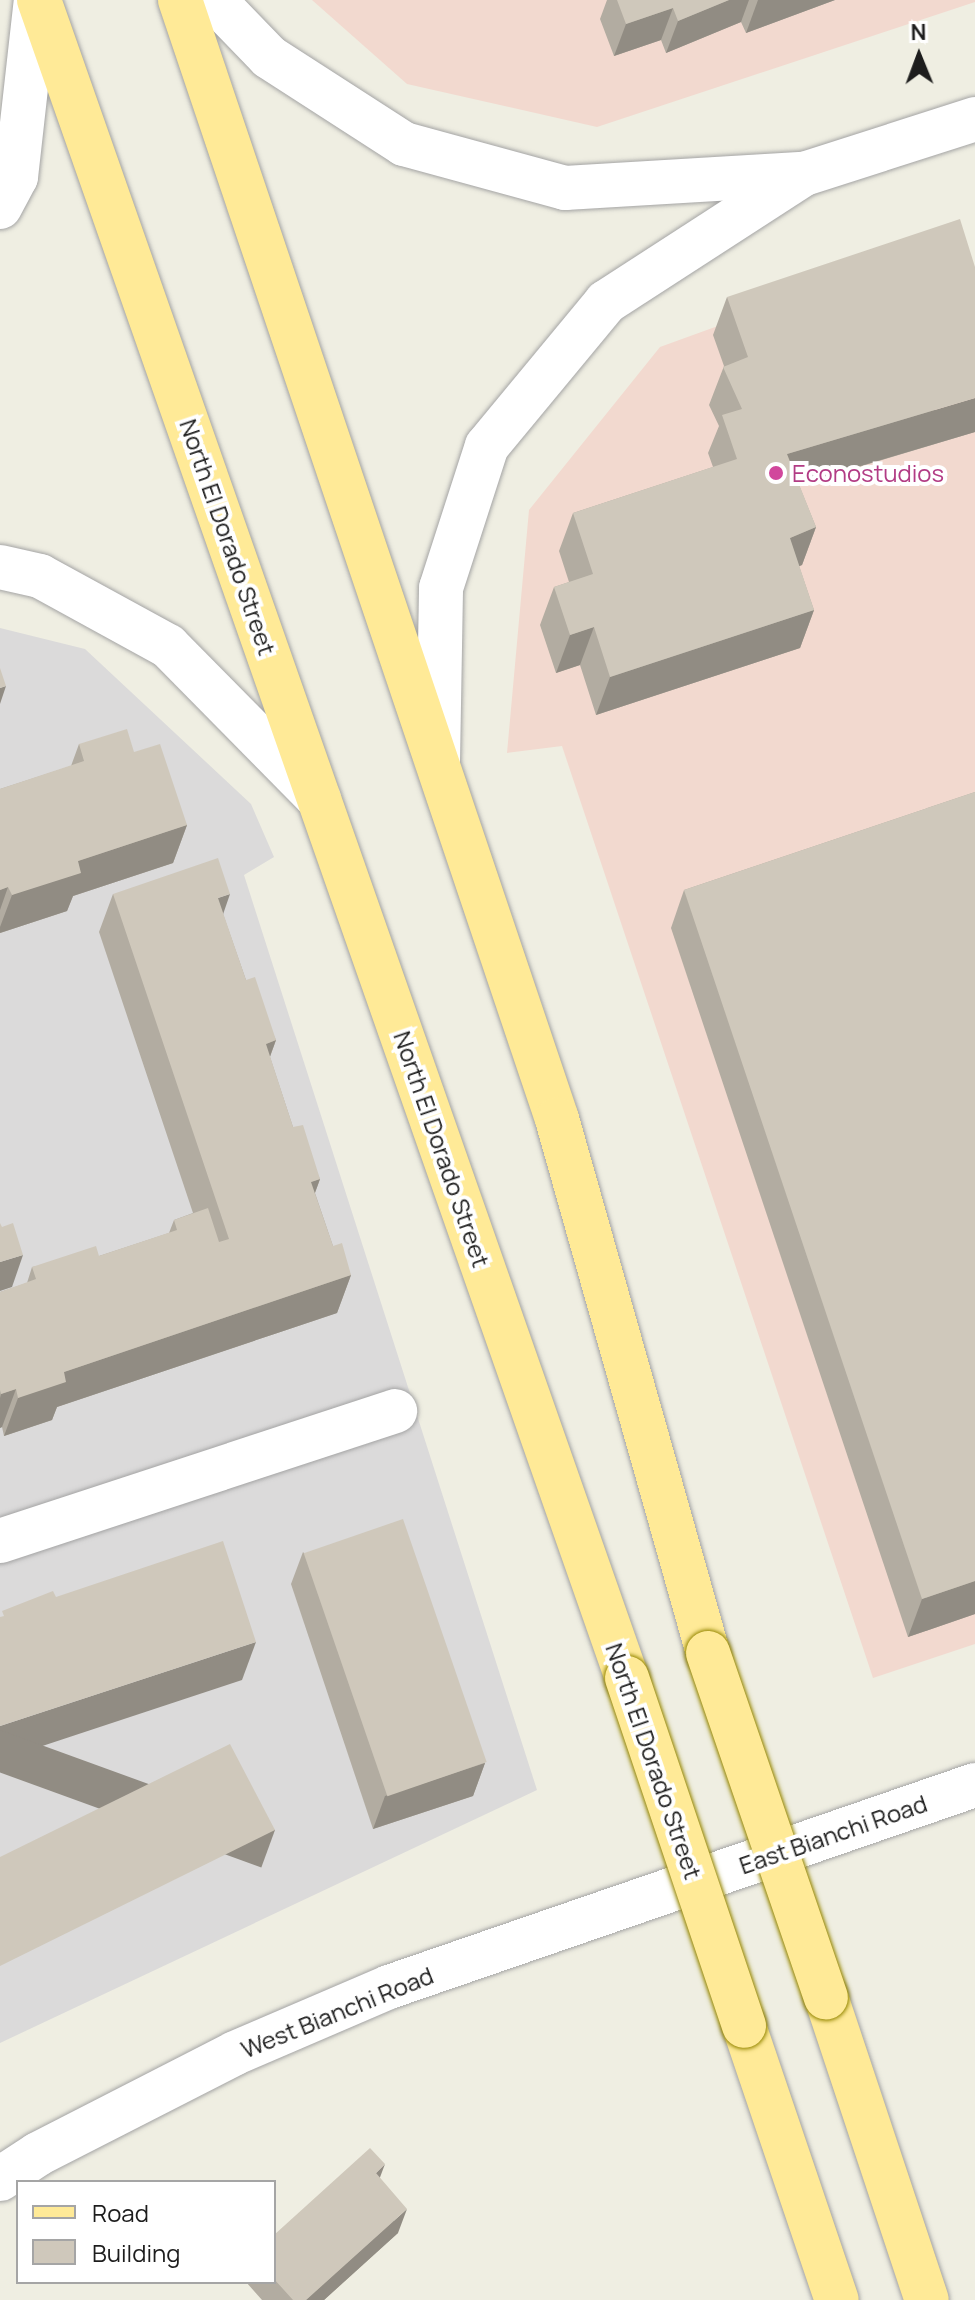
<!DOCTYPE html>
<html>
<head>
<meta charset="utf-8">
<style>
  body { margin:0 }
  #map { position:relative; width:975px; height:2300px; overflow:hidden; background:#efeee2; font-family:Manrope,sans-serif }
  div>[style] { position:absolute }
  .residential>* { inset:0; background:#dbdada }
  .commercial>* { inset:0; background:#f2d9cf }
  .roads { filter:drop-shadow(0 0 2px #a4a4a4) drop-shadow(0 0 2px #a4a4a4) }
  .minor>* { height:44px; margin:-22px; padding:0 22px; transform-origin:22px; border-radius:22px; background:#fff }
  .major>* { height:44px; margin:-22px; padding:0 22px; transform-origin:22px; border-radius:22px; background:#ffea97 }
  .bridges { filter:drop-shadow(0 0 2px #968700) drop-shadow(0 0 2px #968700) }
  .major-bridge>* { height:44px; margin:-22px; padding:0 22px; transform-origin:22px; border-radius:22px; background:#ffea97 }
  .wall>* { inset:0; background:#b2aca1 }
  .shaded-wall>* { inset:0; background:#918c83; transform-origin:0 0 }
  .building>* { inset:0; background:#cfc8bb; transform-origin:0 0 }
  .dots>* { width:22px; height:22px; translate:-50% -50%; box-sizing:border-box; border:4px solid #fff; border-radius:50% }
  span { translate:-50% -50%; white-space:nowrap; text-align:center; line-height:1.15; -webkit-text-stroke:8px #fff; paint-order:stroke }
  .hotel-label { font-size:24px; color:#b23c85 }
  .left { translate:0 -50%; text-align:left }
  .street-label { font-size:24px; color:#1d1d1d }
  .legend { position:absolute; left:16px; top:2180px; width:260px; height:104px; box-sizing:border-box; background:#fff; border:2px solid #a5a5a5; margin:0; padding:10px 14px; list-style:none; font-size:24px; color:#1d1d1d }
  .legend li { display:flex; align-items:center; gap:16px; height:40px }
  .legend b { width:40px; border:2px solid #a5a5a5 }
  .north { position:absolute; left:879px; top:16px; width:80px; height:80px; -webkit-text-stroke:6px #fff; paint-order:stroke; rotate:359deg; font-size:22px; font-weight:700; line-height:32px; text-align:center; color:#1d1d1d }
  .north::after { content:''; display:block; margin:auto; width:28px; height:36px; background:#1d1d1d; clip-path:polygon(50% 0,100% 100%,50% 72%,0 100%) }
</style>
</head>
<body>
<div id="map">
  <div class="residential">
    <div style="clip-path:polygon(0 628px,85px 649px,251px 804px,274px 857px,244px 875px,537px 1790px,0 2043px)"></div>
  </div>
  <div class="commercial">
    <div style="clip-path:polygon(312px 0,975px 0,975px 2px,597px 127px,407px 84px)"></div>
    <div style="clip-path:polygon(955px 240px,975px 299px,975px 1644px,873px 1678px,562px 746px,507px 753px,529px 510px,660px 347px)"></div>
  </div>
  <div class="roads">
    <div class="minor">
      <div style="left:214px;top:0;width:79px;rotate:46deg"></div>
      <div style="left:269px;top:57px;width:161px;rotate:32.8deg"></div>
      <div style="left:404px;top:144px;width:167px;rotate:15.3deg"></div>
      <div style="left:565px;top:188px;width:239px;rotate:-3.4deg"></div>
      <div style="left:804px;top:174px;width:180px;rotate:-17.8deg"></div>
      <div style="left:0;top:207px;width:34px;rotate:-62deg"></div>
      <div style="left:16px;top:177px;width:178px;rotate:-83.6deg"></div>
      <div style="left:0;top:567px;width:41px;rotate:12.7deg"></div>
      <div style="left:40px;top:576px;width:146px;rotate:28.7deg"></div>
      <div style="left:168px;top:646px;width:215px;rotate:45.4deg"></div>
      <div style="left:438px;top:762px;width:174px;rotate:-89deg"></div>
      <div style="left:441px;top:588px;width:149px;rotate:-72.1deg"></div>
      <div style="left:487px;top:446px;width:187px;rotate:-50.4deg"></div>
      <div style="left:606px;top:302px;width:232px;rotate:-32.9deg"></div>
      <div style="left:0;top:1541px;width:416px;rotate:-18.2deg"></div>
      <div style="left:0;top:2179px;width:45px;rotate:-33.3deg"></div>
      <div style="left:38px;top:2154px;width:221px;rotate:-27.1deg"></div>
      <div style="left:235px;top:2053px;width:168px;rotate:-23.2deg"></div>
      <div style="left:389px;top:1987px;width:620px;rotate:-19.02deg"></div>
    </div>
    <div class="major">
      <div style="left:39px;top:0;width:1778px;rotate:70.69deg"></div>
      <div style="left:180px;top:0;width:1181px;rotate:71.38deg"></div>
      <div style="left:557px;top:1119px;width:555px;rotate:74.21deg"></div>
      <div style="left:826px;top:1997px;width:319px;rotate:71.6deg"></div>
      <div style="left:744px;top:2026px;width:289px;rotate:71.3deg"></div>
    </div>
  </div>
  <div class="bridges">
    <div class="major-bridge">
      <div style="left:708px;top:1653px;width:364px;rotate:71.1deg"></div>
      <div style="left:627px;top:1678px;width:367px;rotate:71.4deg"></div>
    </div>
  </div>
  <div class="wall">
    <div style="clip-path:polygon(607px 0,835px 0,746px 33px,741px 22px,666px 53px,661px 40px,614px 56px,600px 19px)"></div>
    <div style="clip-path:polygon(727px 297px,975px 432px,799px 485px,816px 527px,802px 565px,799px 566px,814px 610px,800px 648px,596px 715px,580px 665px,556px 673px,540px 625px,554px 587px,569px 582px,559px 551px,573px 513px,713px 467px,708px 453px,719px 426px,709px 405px,724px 366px,713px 335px)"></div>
    <div style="clip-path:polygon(79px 744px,134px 752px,187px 825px,173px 863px,73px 896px,67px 911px,0 933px,0 789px,71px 766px)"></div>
    <div style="clip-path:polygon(975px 792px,975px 1614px,908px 1637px,671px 928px,684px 890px)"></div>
    <div style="clip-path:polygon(113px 894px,223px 914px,246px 980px,276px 1040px,270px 1057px,293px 1127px,320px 1179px,315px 1193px,333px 1246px,351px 1275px,337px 1313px,57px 1407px,52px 1420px,4px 1436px,2px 1427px,0 1428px,0 1292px,27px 1283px,32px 1267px,99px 1256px,169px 1233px,174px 1220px,193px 1213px,99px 932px)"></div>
    <div style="clip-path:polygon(303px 1552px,485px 1763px,473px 1796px,373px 1829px,291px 1584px)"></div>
    <div style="clip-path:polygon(380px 2178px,398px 2233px,324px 2300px,262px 2300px,246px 2282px,274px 2282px,274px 2235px)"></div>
  </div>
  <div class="shaded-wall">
    <div style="clip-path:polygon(729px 0,749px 0,741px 22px,666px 53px,678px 21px)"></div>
    <div style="clip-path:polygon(758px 0,835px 0,746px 33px)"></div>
    <div style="clip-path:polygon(673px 8px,661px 40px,614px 56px,626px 24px)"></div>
    <div style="clip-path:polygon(975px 398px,975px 432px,773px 492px,787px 454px)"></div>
    <div style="clip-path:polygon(816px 527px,802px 565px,776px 576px,790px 538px)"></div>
    <div style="clip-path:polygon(814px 610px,800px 648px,596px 715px,610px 677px)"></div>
    <div style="clip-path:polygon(594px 627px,580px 665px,556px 673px,570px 635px)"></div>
    <div style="clip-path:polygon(6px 686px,0 704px,0 688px)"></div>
    <div style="clip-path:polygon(187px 825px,173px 863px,73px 896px,67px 911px,0 933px,0 927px,12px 895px,78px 861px)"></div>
    <div style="clip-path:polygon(8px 887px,0 910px,0 890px)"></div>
    <div style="clip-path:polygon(230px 894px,217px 932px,218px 898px)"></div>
    <div style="clip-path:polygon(276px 1040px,262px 1078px,266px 1044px)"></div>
    <div style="clip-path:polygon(320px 1179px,306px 1217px,311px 1182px)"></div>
    <div style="clip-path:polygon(23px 1255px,12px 1287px,0 1291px,0 1262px)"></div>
    <div style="clip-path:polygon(351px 1275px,337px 1313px,57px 1407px,52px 1420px,4px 1436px,18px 1398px,64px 1372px)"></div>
    <div style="clip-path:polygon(16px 1389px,2px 1427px,0 1428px,0 1398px,1px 1394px)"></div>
    <div style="clip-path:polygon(975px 1581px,975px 1614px,908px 1637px,922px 1599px)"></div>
    <div style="clip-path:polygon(256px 1642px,242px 1680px,0 1760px,0 1726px)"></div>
    <div style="clip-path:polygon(485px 1763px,473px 1796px,373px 1829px,385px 1796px)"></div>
    <div style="left:275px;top:1830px;width:40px;height:307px;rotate:110deg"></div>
    <div style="clip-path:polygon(385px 2164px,376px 2188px,376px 2173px)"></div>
    <div style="clip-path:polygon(407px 2209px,398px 2233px,324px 2300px,306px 2300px)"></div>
  </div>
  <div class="building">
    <div style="clip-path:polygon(617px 0,729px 0,678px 21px,673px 8px,626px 24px)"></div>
    <div style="clip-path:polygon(960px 219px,975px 267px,975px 398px,787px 454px,816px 527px,790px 538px,814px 610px,610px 677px,594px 627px,570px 635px,554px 587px,593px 574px,573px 513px,737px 459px,722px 415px,742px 409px,723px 367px,748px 357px,727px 297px)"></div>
    <div style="clip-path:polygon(0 668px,6px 686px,0 688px)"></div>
    <div style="clip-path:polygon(127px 729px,134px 752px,160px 744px,187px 825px,78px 861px,81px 873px,12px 895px,8px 887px,0 890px,0 789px,84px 761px,79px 744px)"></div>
    <div style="clip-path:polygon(975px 792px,975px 1581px,922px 1599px,684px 890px)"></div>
    <div style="clip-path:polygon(218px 858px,230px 894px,218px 898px,246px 980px,255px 977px,276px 1040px,266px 1044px,293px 1127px,303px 1125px,320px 1179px,311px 1182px,333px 1246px,342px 1243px,351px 1275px,64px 1372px,66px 1382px,18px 1398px,16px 1389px,1px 1394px,0 1390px,0 1292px,36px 1279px,32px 1267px,96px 1246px,99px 1256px,177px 1230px,174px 1220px,208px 1208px,219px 1242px,229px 1239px,113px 894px)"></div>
    <div style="clip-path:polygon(0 1223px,2px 1227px,13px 1223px,23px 1255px,0 1262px)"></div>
    <div style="left:403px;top:1519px;width:257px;height:105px;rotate:71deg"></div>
    <div style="clip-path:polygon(223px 1541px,256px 1642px,0 1726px,0 1617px,4px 1616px,2px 1611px,53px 1591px,56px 1597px)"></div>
    <div style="clip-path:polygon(230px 1744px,275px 1830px,0 1966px,0 1857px)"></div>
    <div style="clip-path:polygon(370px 2148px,385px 2164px,376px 2173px,407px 2209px,306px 2300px,293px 2300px,274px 2279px,274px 2235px)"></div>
  </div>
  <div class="dots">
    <div style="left:776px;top:473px;background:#d1479c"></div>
  </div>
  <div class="hotel-label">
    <span class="left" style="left:792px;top:473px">Econostudios</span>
  </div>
  <div class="street-label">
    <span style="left:228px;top:537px;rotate:71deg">North El Dorado Street</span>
    <span style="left:442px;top:1149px;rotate:71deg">North El Dorado Street</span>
    <span style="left:654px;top:1761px;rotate:71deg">North El Dorado Street</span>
    <span style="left:833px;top:1834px;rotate:-19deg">East Bianchi Road</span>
    <span style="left:337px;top:2012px;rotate:-22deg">West Bianchi Road</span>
  </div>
  <ul class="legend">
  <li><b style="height:10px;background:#ffea97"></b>Road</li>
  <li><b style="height:22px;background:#cfc8bb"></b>Building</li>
  </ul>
  <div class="north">N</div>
</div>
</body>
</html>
